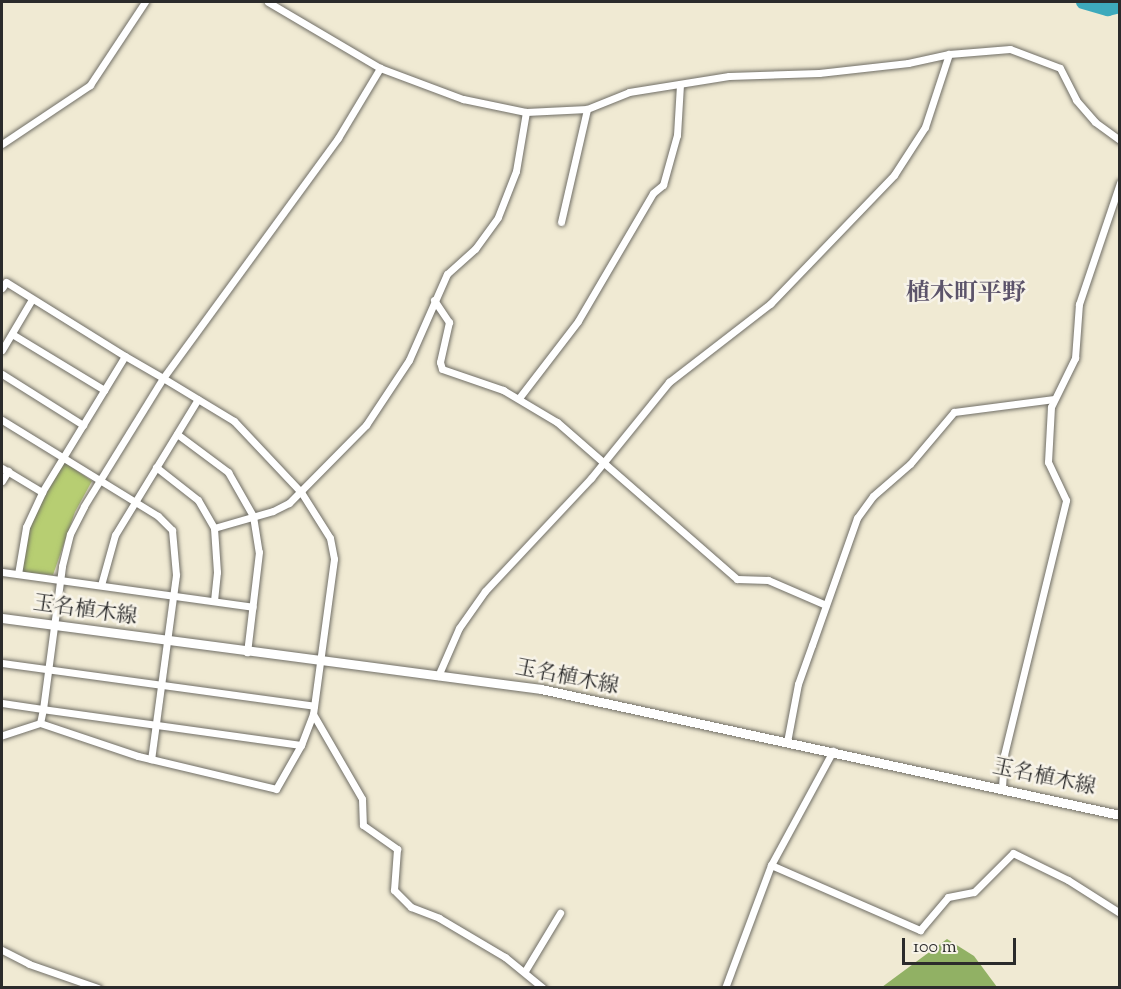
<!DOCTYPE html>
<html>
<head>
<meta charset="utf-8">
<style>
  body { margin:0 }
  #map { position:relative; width:1121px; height:989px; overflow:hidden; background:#f0ead3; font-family:"Sorts Mill Goudy","Noto Serif JP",serif }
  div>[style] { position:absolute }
  .green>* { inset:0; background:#b7ce72 }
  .forest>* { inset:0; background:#91b164 }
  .river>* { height:14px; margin:-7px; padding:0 7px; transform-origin:7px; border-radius:7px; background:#3daabc }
  .roads { filter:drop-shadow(0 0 2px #706e66) drop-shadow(0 0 2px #706e66) }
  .minor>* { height:7px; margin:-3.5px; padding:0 3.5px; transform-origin:3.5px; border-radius:3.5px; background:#fff }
  .secondary>* { height:9px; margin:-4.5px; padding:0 4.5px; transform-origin:4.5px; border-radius:4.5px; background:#fff }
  span { translate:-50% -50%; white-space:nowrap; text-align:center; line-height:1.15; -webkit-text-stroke:5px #f7f3e8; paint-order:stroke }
  .street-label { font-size:21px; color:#2b2b2b }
  .quarter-label { font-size:24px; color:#5c546a; font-weight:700 }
  .frame { position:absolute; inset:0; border:3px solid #2b2b2b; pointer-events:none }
  .scale { position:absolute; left:902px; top:938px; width:114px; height:27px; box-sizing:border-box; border:3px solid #2b2b2b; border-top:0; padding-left:8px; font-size:18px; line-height:21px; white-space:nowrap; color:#2b2b2b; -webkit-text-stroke:4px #f7f3e8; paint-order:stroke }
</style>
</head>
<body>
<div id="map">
  <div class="green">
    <div style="clip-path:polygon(64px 462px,92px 481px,75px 512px,53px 575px,22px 572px,29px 525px)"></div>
  </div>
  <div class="forest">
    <div style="clip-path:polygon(947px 939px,974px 956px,997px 987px,882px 987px)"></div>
  </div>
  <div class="river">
    <div style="left:1083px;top:2px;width:26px;rotate:16deg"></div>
    <div style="left:1108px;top:9px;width:12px;rotate:-14deg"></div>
  </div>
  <div class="roads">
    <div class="minor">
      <div style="left:268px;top:2px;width:130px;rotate:30.5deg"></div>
      <div style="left:380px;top:68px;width:89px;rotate:20.5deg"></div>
      <div style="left:463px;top:99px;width:64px;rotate:11.7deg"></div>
      <div style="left:526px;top:112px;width:61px;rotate:-2.8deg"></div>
      <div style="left:587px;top:109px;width:45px;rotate:-22deg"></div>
      <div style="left:629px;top:92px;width:101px;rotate:-9.1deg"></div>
      <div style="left:729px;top:76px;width:90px;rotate:-1.9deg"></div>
      <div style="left:819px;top:73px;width:90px;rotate:-6.4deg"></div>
      <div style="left:908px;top:63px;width:42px;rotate:-12.4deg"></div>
      <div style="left:949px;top:54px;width:61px;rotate:-4.7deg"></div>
      <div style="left:1010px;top:49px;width:53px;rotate:20.8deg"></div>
      <div style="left:1060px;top:68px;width:36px;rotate:63deg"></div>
      <div style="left:1076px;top:100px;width:29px;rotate:49deg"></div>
      <div style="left:1095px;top:122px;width:31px;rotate:36deg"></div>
      <div style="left:2px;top:144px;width:106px;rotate:-33.8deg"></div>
      <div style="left:90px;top:85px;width:100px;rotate:-56.5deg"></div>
      <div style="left:561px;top:222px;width:116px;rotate:-77deg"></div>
      <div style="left:2px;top:288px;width:7px;rotate:-56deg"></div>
      <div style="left:6px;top:282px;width:140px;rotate:31.9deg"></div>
      <div style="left:125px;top:356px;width:44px;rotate:30.1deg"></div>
      <div style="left:163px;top:378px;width:83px;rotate:31.2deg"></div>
      <div style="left:234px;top:421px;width:98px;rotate:46.7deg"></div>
      <div style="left:301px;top:492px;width:54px;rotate:57.8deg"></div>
      <div style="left:330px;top:538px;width:21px;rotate:79deg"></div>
      <div style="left:334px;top:559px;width:156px;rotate:97.7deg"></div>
      <div style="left:313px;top:714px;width:33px;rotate:111deg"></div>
      <div style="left:301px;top:745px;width:260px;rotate:-172.1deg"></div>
      <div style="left:43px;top:709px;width:144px;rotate:-82.4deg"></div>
      <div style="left:62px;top:566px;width:33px;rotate:-76deg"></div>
      <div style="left:70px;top:534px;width:31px;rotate:-63deg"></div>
      <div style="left:84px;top:506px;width:150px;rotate:-58.3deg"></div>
      <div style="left:163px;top:378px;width:297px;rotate:-53.9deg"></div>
      <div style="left:338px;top:138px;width:82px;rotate:-59deg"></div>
      <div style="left:434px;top:300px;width:27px;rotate:56deg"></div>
      <div style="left:449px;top:322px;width:41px;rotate:102.7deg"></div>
      <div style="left:440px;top:362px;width:7px;rotate:74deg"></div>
      <div style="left:442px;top:369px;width:65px;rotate:19deg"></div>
      <div style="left:503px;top:390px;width:63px;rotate:30.7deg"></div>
      <div style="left:557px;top:422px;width:239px;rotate:41.1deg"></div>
      <div style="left:737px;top:579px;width:31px;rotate:2deg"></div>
      <div style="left:768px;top:580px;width:63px;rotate:23.3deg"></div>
      <div style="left:12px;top:334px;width:108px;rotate:31.3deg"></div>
      <div style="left:2px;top:350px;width:59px;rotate:-59.5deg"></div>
      <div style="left:2px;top:374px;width:96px;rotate:32.2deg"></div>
      <div style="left:519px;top:398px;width:97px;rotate:-52.5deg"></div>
      <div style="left:578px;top:321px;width:148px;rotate:-59.6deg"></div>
      <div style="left:653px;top:193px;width:13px;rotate:-39deg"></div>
      <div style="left:663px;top:185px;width:52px;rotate:-74.4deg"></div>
      <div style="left:677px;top:135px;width:51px;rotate:-86.6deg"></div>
      <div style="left:2px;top:420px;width:183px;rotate:31.6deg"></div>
      <div style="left:158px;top:516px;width:20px;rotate:45deg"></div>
      <div style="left:172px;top:530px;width:45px;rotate:84.9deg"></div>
      <div style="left:176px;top:575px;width:186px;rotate:97.7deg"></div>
      <div style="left:177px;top:434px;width:64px;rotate:36.7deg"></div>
      <div style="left:228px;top:472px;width:51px;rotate:60.4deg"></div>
      <div style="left:253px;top:516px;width:36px;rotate:81deg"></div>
      <div style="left:259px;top:552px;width:101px;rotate:96.8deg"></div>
      <div style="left:156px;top:467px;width:53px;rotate:38.2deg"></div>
      <div style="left:198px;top:500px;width:32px;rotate:60deg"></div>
      <div style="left:214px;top:528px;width:44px;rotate:86.1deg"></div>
      <div style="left:217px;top:572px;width:29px;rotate:96deg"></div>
      <div style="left:2px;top:468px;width:47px;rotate:31deg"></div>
      <div style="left:2px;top:481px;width:12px;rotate:-59deg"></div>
      <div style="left:214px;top:528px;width:61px;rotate:-16.1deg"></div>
      <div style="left:273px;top:511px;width:18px;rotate:-27deg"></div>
      <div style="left:289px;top:503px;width:110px;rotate:-45.4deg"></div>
      <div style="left:366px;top:425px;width:78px;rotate:-56.5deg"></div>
      <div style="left:409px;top:360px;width:94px;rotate:-66.2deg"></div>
      <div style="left:447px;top:274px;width:38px;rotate:-42deg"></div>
      <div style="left:475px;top:249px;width:39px;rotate:-54deg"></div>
      <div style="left:498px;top:217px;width:49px;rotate:-68.6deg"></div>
      <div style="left:516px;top:171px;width:60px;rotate:-80.4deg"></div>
      <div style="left:2px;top:572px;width:253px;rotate:7.9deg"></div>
      <div style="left:18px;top:574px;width:48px;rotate:-80.3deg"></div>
      <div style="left:26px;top:527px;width:38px;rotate:-65deg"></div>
      <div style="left:42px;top:492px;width:159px;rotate:-58.6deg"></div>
      <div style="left:101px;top:585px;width:52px;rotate:-74.4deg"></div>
      <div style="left:115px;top:535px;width:159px;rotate:-58.6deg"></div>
      <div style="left:2px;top:663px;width:315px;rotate:7.8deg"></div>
      <div style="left:438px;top:676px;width:52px;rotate:-66.4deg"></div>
      <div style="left:459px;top:628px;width:45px;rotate:-54.9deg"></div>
      <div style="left:485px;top:591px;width:155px;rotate:-46.8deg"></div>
      <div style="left:591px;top:478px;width:124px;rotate:-50.9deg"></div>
      <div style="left:669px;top:382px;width:128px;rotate:-37.7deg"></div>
      <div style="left:770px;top:304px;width:179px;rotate:-46.1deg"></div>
      <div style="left:894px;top:175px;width:57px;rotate:-57.1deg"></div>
      <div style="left:925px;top:127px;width:77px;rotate:-71.8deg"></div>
      <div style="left:2px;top:703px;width:41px;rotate:8.3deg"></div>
      <div style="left:43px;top:709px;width:14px;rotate:102deg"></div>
      <div style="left:40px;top:723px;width:40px;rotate:162deg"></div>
      <div style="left:313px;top:714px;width:98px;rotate:60deg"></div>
      <div style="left:362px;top:799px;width:26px;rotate:88deg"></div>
      <div style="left:363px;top:825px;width:42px;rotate:35.2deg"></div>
      <div style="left:397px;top:849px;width:41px;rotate:94.2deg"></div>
      <div style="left:394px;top:890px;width:24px;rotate:45deg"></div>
      <div style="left:411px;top:907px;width:30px;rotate:21deg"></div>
      <div style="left:439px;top:918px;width:77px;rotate:30.6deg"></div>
      <div style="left:505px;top:957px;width:49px;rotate:39.2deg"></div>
      <div style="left:40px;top:723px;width:103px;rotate:18.6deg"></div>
      <div style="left:138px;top:756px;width:142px;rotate:13.4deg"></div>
      <div style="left:276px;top:789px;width:51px;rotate:-60.4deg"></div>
      <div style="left:787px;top:742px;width:59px;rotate:-79.3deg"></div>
      <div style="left:798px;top:684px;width:41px;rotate:-70.3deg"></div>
      <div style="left:812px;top:645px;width:135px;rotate:-70.5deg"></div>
      <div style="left:857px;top:518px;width:27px;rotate:-54deg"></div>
      <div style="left:873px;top:496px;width:49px;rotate:-40.9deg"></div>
      <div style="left:910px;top:464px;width:68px;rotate:-49.8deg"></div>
      <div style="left:954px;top:412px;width:101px;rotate:-7.4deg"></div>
      <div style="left:1002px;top:787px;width:32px;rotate:-86deg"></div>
      <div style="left:1004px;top:755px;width:262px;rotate:-76.3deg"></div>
      <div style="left:1066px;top:500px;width:42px;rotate:-115.3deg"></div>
      <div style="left:1048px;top:462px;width:55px;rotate:-86.9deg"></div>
      <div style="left:1051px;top:407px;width:55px;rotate:-63.9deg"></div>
      <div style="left:1075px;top:358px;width:54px;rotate:-85.8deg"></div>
      <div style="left:1079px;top:304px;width:128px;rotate:-71.3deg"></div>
      <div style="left:771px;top:865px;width:163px;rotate:23.6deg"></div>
      <div style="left:920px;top:930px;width:43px;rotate:-49.7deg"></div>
      <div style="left:948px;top:897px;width:26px;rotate:-11deg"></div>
      <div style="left:974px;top:892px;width:55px;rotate:-45deg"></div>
      <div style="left:1013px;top:853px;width:61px;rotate:26.1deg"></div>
      <div style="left:1068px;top:880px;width:62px;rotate:32.4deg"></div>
      <div style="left:2px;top:950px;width:30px;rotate:27deg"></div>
      <div style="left:29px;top:964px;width:73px;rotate:19.2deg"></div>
      <div style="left:525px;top:971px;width:68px;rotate:-58.9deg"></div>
      <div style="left:725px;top:988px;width:131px;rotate:-69.5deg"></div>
      <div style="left:771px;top:865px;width:130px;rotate:-61.5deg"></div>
    </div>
    <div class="secondary">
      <div style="left:2px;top:618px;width:544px;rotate:7.5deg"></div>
      <div style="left:541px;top:689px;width:593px;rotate:12.28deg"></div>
    </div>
  </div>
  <div class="street-label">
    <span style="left:85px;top:611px;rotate:8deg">玉名植木線</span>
    <span style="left:567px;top:678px;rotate:11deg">玉名植木線</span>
    <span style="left:1044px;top:778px;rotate:12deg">玉名植木線</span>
  </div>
  <div class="quarter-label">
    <span style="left:966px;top:295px">植木町平野</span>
  </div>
  <div class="frame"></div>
  <div class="scale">100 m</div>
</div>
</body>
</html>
